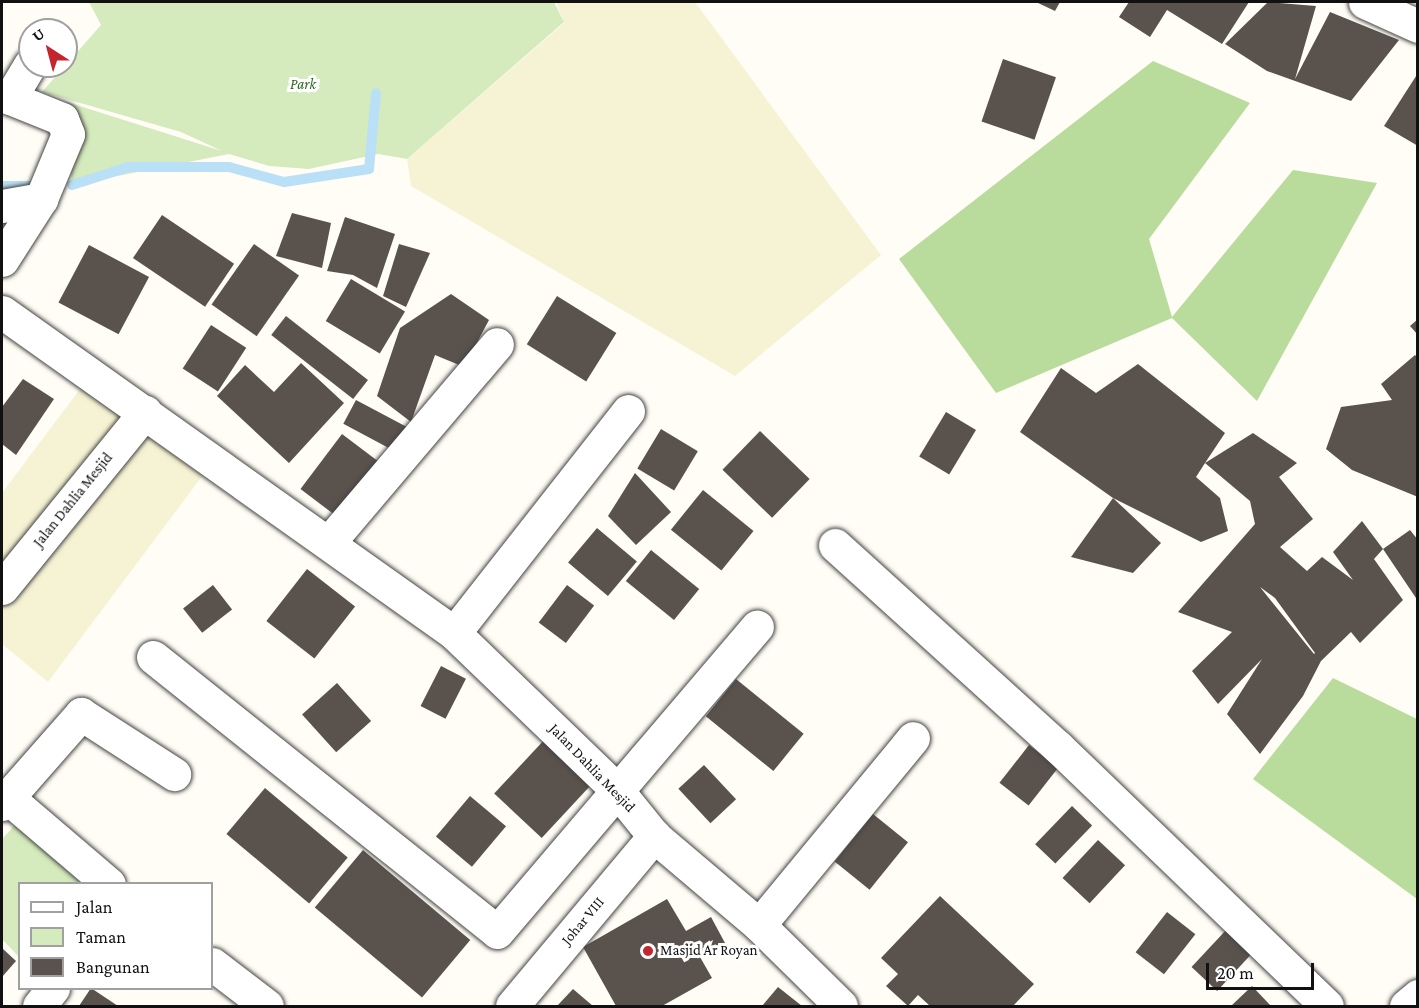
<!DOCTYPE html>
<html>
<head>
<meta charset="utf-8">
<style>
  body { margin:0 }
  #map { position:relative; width:1419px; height:1008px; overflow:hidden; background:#fffdf5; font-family:"Crimson Pro",serif }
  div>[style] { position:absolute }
  .farmland>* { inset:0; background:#f6f3d4 }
  .green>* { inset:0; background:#d5ebbd }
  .forest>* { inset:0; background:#b9dc9c }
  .stream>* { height:10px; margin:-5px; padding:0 5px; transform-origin:5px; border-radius:5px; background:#b9e0f7 }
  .building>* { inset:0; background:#5a524d; transform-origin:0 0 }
  .roads { filter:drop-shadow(0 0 2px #444) drop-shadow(0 0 2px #444) }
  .minor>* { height:33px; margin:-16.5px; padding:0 16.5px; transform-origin:16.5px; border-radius:16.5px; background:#fff }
  .dots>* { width:16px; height:16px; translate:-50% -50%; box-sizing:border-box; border:3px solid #fff; border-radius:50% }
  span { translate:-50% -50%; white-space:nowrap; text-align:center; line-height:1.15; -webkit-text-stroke:6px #fff; paint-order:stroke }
  .park-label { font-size:15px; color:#2f6b1f; font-style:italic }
  .street-label { font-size:15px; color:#111 }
  .poi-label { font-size:15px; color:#111 }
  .left { translate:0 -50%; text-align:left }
  .frame { position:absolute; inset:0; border:3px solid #111; pointer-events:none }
  .legend { position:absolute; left:18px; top:882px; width:195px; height:108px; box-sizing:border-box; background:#fff; border:2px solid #a0a0a0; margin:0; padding:8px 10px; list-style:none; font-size:18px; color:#111 }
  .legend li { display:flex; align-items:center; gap:12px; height:30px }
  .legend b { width:30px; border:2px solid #a0a0a0 }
  .north { position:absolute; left:18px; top:18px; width:60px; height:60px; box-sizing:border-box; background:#fff; border:2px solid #a0a0a0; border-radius:50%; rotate:324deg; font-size:16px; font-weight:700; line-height:24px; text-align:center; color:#111 }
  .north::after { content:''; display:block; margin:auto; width:21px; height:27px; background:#c4262e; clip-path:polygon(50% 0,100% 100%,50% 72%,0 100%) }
  .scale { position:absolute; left:1206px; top:963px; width:108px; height:27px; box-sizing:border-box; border:3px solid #111; border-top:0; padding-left:8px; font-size:18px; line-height:21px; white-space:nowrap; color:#111; -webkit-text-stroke:4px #fff; paint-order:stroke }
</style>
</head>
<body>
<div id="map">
  <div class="farmland">
    <div style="clip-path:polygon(556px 2px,695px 2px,881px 255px,735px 376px,411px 186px,407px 159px,564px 23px)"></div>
    <div style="clip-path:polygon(80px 389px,209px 467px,48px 682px,2px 644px,2px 493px)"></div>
  </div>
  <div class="green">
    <div style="clip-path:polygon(89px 2px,554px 2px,564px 22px,407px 159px,378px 154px,309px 169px,269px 166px,229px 154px,72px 185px,67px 102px,222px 151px,181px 132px,42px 92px,101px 25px)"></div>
    <div style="clip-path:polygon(24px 815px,98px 883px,20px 884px,19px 957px,2px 939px,2px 839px)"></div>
  </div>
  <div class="forest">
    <div style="clip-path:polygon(1153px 61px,1250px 103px,1149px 239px,1172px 317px,1293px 170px,1377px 183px,1257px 401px,1172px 318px,996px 393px,899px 259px)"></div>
    <div style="clip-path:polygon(1333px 678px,1417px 719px,1417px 899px,1253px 779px)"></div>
  </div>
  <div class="stream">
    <div style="left:72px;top:185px;width:59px;rotate:-17.8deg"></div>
    <div style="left:128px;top:167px;width:101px"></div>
    <div style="left:229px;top:167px;width:57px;rotate:15.3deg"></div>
    <div style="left:284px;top:182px;width:86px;rotate:-8.7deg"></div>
    <div style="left:369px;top:169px;width:76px;rotate:-84.7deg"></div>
    <div style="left:2px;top:186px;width:29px"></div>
  </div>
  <div class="building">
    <div style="clip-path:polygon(1036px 2px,1060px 2px,1055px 11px)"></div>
    <div style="clip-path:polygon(1129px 2px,1249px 2px,1222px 44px,1167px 10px,1150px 37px,1119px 17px)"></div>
    <div style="clip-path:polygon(1268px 2px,1316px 6px,1295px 79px,1330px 12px,1399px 40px,1351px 101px,1267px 71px,1225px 44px)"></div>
    <div style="left:1003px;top:59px;width:56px;height:66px;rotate:19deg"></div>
    <div style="clip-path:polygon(1418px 73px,1418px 146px,1384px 126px)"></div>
    <div style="clip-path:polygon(292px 213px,331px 223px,322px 268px,276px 256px)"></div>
    <div style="left:162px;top:215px;width:87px;height:52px;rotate:34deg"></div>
    <div style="clip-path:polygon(345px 217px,395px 234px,377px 288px,353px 275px,327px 271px)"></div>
    <div style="left:254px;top:244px;width:55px;height:74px;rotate:35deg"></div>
    <div style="clip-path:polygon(399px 244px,430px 253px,406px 307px,383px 296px)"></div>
    <div style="left:89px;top:245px;width:68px;height:65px;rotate:28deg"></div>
    <div style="left:351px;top:279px;width:63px;height:49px;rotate:31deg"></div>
    <div style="clip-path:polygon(451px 294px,489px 320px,464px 367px,435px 355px,411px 422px,377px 396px,400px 328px)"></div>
    <div style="left:557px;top:296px;width:70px;height:57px;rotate:32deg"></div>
    <div style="left:286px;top:316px;width:104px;height:24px;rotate:38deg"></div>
    <div style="clip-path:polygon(1418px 319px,1418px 335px,1410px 326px)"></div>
    <div style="left:211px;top:325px;width:42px;height:52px;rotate:33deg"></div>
    <div style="clip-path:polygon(1415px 355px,1418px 358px,1418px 497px,1352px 470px,1326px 449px,1341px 407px,1392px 400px,1381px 384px)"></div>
    <div style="clip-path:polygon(301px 363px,344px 403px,289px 463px,217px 396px,245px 365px,274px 392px)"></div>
    <div style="clip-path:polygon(evenodd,1138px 364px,1225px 433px,1205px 463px,1253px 433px,1297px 463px,1279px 477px,1313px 519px,1280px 547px,1307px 571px,1322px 557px,1353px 580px,1333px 552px,1362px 521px,1383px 549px,1410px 530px,1418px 540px,1418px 601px,1383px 549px,1374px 559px,1403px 600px,1360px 643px,1351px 632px,1321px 661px,1303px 696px,1260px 754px,1227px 714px,1262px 659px,1218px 704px,1192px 671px,1232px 632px,1178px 612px,1255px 524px,1250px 501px,1205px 463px,1196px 477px,1220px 498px,1228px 531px,1201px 542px,1113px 498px,1020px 432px,1061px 368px,1096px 393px,1138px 364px,1260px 587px,1275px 598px,1315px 653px,1314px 654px,1260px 587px)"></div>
    <div style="clip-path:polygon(23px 379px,54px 399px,16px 455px,2px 444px,2px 407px)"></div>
    <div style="left:356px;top:400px;width:71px;height:27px;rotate:28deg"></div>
    <div style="left:946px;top:412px;width:35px;height:52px;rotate:31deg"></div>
    <div style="left:661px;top:429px;width:43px;height:46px;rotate:31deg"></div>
    <div style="left:760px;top:431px;width:69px;height:54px;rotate:44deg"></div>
    <div style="left:342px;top:434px;width:53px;height:69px;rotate:37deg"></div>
    <div style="clip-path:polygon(635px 473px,671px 512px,636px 545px,608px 516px)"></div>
    <div style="left:703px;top:490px;width:65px;height:51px;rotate:39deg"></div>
    <div style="clip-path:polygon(1113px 498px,1161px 543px,1133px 573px,1071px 557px)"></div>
    <div style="left:597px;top:528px;width:52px;height:45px;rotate:40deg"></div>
    <div style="left:651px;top:550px;width:62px;height:40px;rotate:39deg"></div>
    <div style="left:307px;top:569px;width:61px;height:66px;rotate:38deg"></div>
    <div style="left:213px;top:585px;width:31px;height:38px;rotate:52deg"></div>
    <div style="left:567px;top:585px;width:34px;height:47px;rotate:37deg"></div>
    <div style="left:441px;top:666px;width:28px;height:45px;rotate:27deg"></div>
    <div style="left:736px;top:679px;width:87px;height:48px;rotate:39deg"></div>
    <div style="left:337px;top:683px;width:51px;height:47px;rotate:48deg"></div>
    <div style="left:546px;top:738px;width:65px;height:76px;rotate:43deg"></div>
    <div style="left:1029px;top:745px;width:37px;height:48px;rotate:38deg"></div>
    <div style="left:704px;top:765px;width:47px;height:35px;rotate:47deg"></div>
    <div style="left:265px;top:788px;width:108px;height:60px;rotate:40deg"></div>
    <div style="left:470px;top:796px;width:47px;height:53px;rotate:40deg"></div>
    <div style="left:1072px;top:806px;width:28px;height:53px;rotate:44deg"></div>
    <div style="left:873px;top:814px;width:45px;height:61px;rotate:39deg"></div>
    <div style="left:1098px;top:840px;width:37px;height:52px;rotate:43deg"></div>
    <div style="left:363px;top:850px;width:140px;height:75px;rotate:40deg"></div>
    <div style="clip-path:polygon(940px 896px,1034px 984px,1013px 1006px,930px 1006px,918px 995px,908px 1006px,886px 986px,898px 974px,881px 958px)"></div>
    <div style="clip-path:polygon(667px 899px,686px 931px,711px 917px,725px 943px,700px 957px,712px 978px,662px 1006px,616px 1006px,583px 947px)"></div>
    <div style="left:1167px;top:912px;width:36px;height:51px;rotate:38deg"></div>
    <div style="left:1227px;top:929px;width:35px;height:52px;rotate:43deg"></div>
    <div style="clip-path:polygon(2px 948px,16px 961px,2px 977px)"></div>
    <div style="clip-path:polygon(1252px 986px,1271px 1006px,1231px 1006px)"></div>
    <div style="clip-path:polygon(778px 987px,802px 1006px,762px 1006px)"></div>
    <div style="clip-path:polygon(91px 988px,118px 1006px,79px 1006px)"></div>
    <div style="clip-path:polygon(573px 989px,593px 1006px,557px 1006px)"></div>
  </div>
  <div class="roads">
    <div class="minor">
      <div style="left:1365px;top:2px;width:58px;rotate:24.4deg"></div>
      <div style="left:2px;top:206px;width:40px;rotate:-10deg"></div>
      <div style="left:2px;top:260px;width:72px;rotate:-57.4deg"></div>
      <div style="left:41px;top:199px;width:70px;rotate:-67.4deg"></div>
      <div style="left:68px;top:134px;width:16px;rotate:-112deg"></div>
      <div style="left:62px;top:119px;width:56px;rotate:-158deg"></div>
      <div style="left:10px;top:98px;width:39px;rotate:-59deg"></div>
      <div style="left:2px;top:312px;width:554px;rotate:35.38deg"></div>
      <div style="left:454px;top:633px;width:225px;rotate:43.9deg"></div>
      <div style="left:616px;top:789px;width:60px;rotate:51deg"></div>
      <div style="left:654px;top:836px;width:138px;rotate:40.3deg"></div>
      <div style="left:759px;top:925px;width:115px;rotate:44.6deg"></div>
      <div style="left:330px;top:541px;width:258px;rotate:-49.7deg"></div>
      <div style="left:835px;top:545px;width:301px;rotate:42.2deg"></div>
      <div style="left:1058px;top:747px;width:373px;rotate:43.9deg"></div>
      <div style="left:2px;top:588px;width:227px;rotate:-50.9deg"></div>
      <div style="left:454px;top:633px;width:282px;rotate:-51.9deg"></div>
      <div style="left:153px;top:657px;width:440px;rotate:38.6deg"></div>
      <div style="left:497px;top:932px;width:401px;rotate:-49.6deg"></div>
      <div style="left:7px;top:797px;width:134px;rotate:40.5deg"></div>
      <div style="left:2px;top:804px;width:120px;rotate:-48.7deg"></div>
      <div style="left:81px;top:714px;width:111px;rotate:32.8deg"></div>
      <div style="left:759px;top:925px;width:242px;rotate:-50.5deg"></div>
      <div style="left:212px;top:964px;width:69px;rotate:37.4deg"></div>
      <div style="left:39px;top:1006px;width:23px;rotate:-52deg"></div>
      <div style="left:512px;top:1006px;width:222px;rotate:-50.1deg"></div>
      <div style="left:1406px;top:1006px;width:16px;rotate:-40deg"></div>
    </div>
  </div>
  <div class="dots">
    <div style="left:648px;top:951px;background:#c4262e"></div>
  </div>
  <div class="park-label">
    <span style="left:303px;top:85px">Park</span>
  </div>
  <div class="street-label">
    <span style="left:73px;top:500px;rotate:-51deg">Jalan Dahlia Mesjid</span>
    <span style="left:592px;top:768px;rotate:46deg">Jalan Dahlia Mesjid</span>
    <span style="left:583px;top:921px;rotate:-50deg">Johar VIII</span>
  </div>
  <div class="poi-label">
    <span class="left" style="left:660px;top:951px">Masjid Ar Royan</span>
  </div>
  <div class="frame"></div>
  <ul class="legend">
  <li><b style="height:8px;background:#fff"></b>Jalan</li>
  <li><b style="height:16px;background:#d5ebbd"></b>Taman</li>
  <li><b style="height:16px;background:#5a524d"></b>Bangunan</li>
  </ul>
  <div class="north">U</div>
  <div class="scale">20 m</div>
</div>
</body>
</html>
